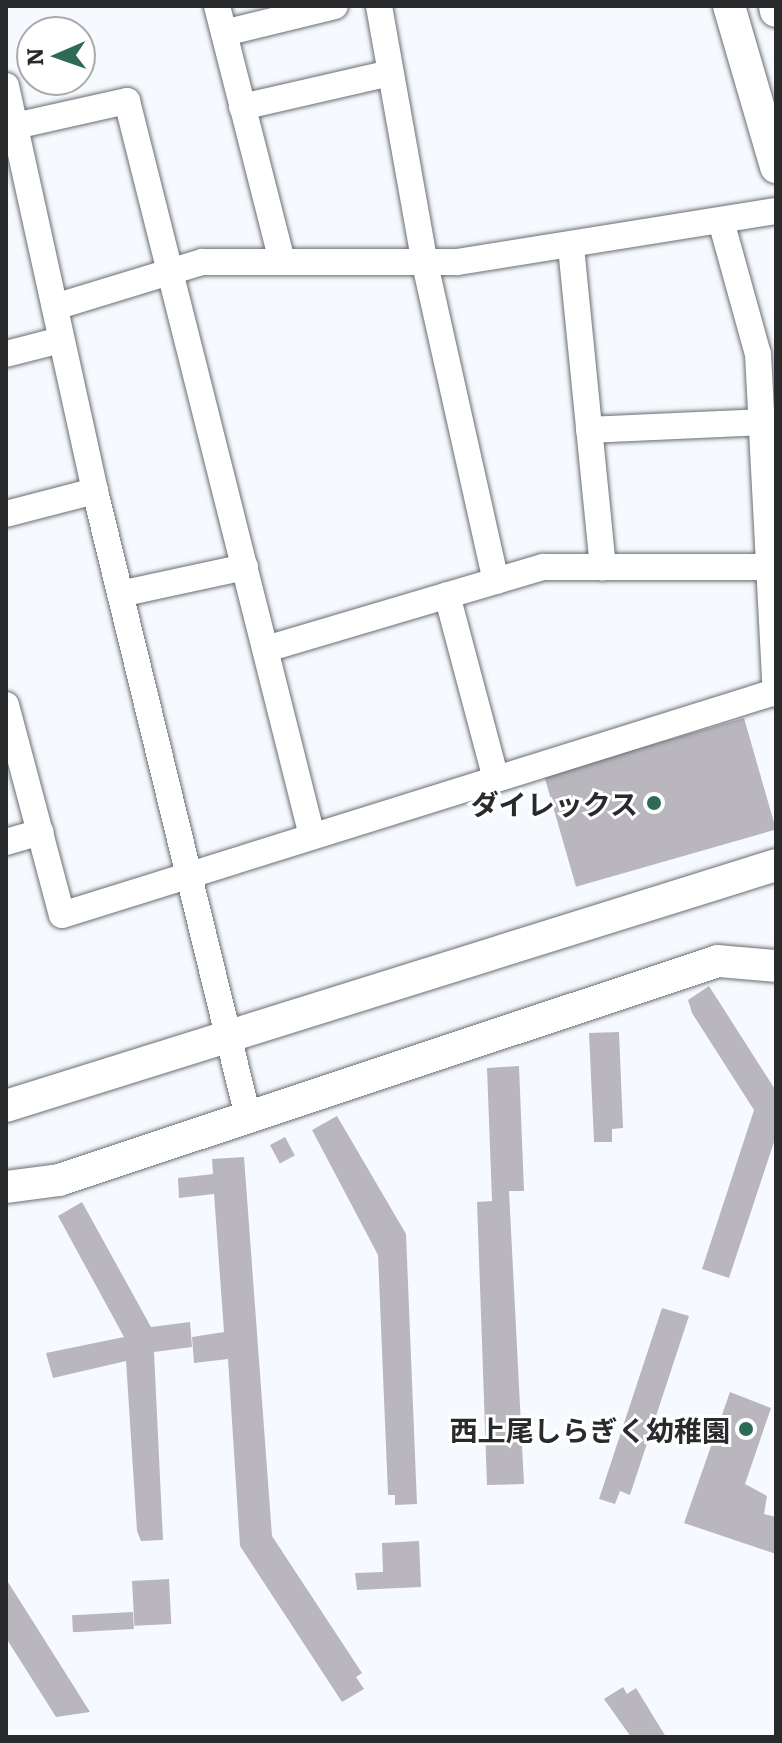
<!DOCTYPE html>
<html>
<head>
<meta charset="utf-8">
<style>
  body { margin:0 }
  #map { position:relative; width:782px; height:1743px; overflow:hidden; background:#f6fafe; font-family:Literata,"Noto Sans JP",serif }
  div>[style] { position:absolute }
  .building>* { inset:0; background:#b9b7bd; transform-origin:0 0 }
  .roads { filter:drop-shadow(0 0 2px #6a6e73) drop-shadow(0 0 2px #6a6e73) }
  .minor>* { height:26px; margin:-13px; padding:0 13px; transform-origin:13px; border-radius:13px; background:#fff }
  .tertiary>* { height:32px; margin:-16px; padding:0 16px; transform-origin:16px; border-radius:16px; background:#fff }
  .dots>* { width:22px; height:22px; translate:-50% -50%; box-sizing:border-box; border:4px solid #fff; border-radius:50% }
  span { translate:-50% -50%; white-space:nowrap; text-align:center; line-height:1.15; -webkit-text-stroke:6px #fff; paint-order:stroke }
  .poi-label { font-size:28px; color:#282a2c; font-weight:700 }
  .right { translate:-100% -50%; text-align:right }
  .frame { position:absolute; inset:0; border:8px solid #282a2c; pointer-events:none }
  .north { position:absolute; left:16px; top:16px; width:80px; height:80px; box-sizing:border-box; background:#fff; border:2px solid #a9aaab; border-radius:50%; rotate:268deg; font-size:22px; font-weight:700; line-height:32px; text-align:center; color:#282a2c }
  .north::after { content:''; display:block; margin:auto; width:28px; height:36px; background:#2e6b57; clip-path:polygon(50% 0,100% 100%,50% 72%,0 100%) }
</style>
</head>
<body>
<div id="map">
  <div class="building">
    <div style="left:744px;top:718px;width:116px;height:208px;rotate:74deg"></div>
    <div style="clip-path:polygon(709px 986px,776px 1091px,776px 1136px,729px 1278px,702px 1269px,754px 1110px,692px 1013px,688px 1000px)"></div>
    <div style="clip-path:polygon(619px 1032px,623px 1128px,612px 1129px,612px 1142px,594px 1142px,589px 1033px)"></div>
    <div style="clip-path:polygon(519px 1066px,524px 1191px,509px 1191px,524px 1484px,487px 1485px,477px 1202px,492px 1201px,487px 1068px)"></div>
    <div style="clip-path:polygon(337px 1116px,406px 1234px,417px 1504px,395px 1505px,395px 1495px,388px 1495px,378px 1255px,312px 1130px)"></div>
    <div style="left:285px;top:1137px;width:21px;height:17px;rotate:62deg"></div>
    <div style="clip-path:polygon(244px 1157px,272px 1536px,362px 1673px,356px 1677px,364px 1689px,342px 1702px,240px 1546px,228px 1359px,194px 1363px,192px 1337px,224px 1332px,214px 1194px,179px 1198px,178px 1178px,213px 1174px,212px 1159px)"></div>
    <div style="clip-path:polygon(82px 1202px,151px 1327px,190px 1322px,192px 1347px,154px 1352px,163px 1540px,141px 1541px,137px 1531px,126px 1361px,53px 1378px,46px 1353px,124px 1337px,58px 1216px)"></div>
    <div style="clip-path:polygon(662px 1308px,689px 1316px,630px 1495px,620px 1491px,615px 1504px,599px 1499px)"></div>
    <div style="clip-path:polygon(730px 1392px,771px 1408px,745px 1484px,767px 1496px,764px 1514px,776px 1517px,776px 1554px,684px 1523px)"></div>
    <div style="clip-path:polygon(419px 1541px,421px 1587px,357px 1590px,355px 1573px,383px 1572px,382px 1543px)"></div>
    <div style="clip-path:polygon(6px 1579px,44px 1639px,90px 1712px,56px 1717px,6px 1638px)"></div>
    <div style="left:169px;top:1579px;width:45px;height:37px;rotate:87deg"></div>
    <div style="left:133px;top:1612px;width:17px;height:61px;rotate:87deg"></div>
    <div style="clip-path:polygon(623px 1687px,627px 1694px,636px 1688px,666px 1737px,631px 1737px,604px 1699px)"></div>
  </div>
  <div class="roads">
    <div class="minor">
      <div style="left:217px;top:6px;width:260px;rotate:75.7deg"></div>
      <div style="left:379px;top:6px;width:262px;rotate:79.9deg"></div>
      <div style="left:425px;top:264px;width:325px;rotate:77.4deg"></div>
      <div style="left:224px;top:33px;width:114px;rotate:-13.7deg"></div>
      <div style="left:6px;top:86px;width:415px;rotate:77.6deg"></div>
      <div style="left:95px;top:491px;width:644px;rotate:76.27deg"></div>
      <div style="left:242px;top:107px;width:152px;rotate:-12.9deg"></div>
      <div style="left:15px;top:126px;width:115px;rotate:-12.6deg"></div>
      <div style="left:127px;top:101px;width:758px;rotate:75.87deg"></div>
      <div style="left:721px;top:221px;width:138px;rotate:74.5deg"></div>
      <div style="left:758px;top:354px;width:340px;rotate:87deg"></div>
      <div style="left:571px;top:247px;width:322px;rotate:84.3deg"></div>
      <div style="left:55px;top:307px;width:154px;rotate:-17deg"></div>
      <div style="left:202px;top:262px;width:255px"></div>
      <div style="left:457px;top:262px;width:323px;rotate:-9.1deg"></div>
      <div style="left:6px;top:354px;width:57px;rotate:-14.3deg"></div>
      <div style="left:589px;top:430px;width:174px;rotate:-2.6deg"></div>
      <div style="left:6px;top:514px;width:92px;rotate:-14.5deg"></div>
      <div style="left:120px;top:594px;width:128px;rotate:-12.2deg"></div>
      <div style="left:447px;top:595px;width:190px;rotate:75.1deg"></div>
      <div style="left:266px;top:649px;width:289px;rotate:-16.5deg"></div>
      <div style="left:543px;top:567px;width:228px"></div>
      <div style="left:6px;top:705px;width:217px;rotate:75.1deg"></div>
      <div style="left:62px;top:915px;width:747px;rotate:-17.37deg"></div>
      <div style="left:6px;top:842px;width:36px;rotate:-16deg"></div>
    </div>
    <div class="tertiary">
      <div style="left:729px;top:6px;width:168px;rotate:73.7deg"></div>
      <div style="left:775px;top:6px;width:5px;rotate:79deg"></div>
      <div style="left:6px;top:1106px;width:807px;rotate:-17.38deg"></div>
      <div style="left:6px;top:1187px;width:53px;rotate:-7.5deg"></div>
      <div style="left:59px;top:1180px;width:694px;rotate:-18.38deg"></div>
      <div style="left:718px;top:961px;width:58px;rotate:4.9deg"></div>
    </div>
  </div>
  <div class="dots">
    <div style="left:654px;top:803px;background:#2e6b57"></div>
    <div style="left:746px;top:1429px;background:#2e6b57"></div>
  </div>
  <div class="poi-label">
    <span class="right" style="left:638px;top:803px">ダイレックス</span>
    <span class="right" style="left:730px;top:1429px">西上尾しらぎく幼稚園</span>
  </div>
  <div class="frame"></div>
  <div class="north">N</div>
</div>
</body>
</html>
